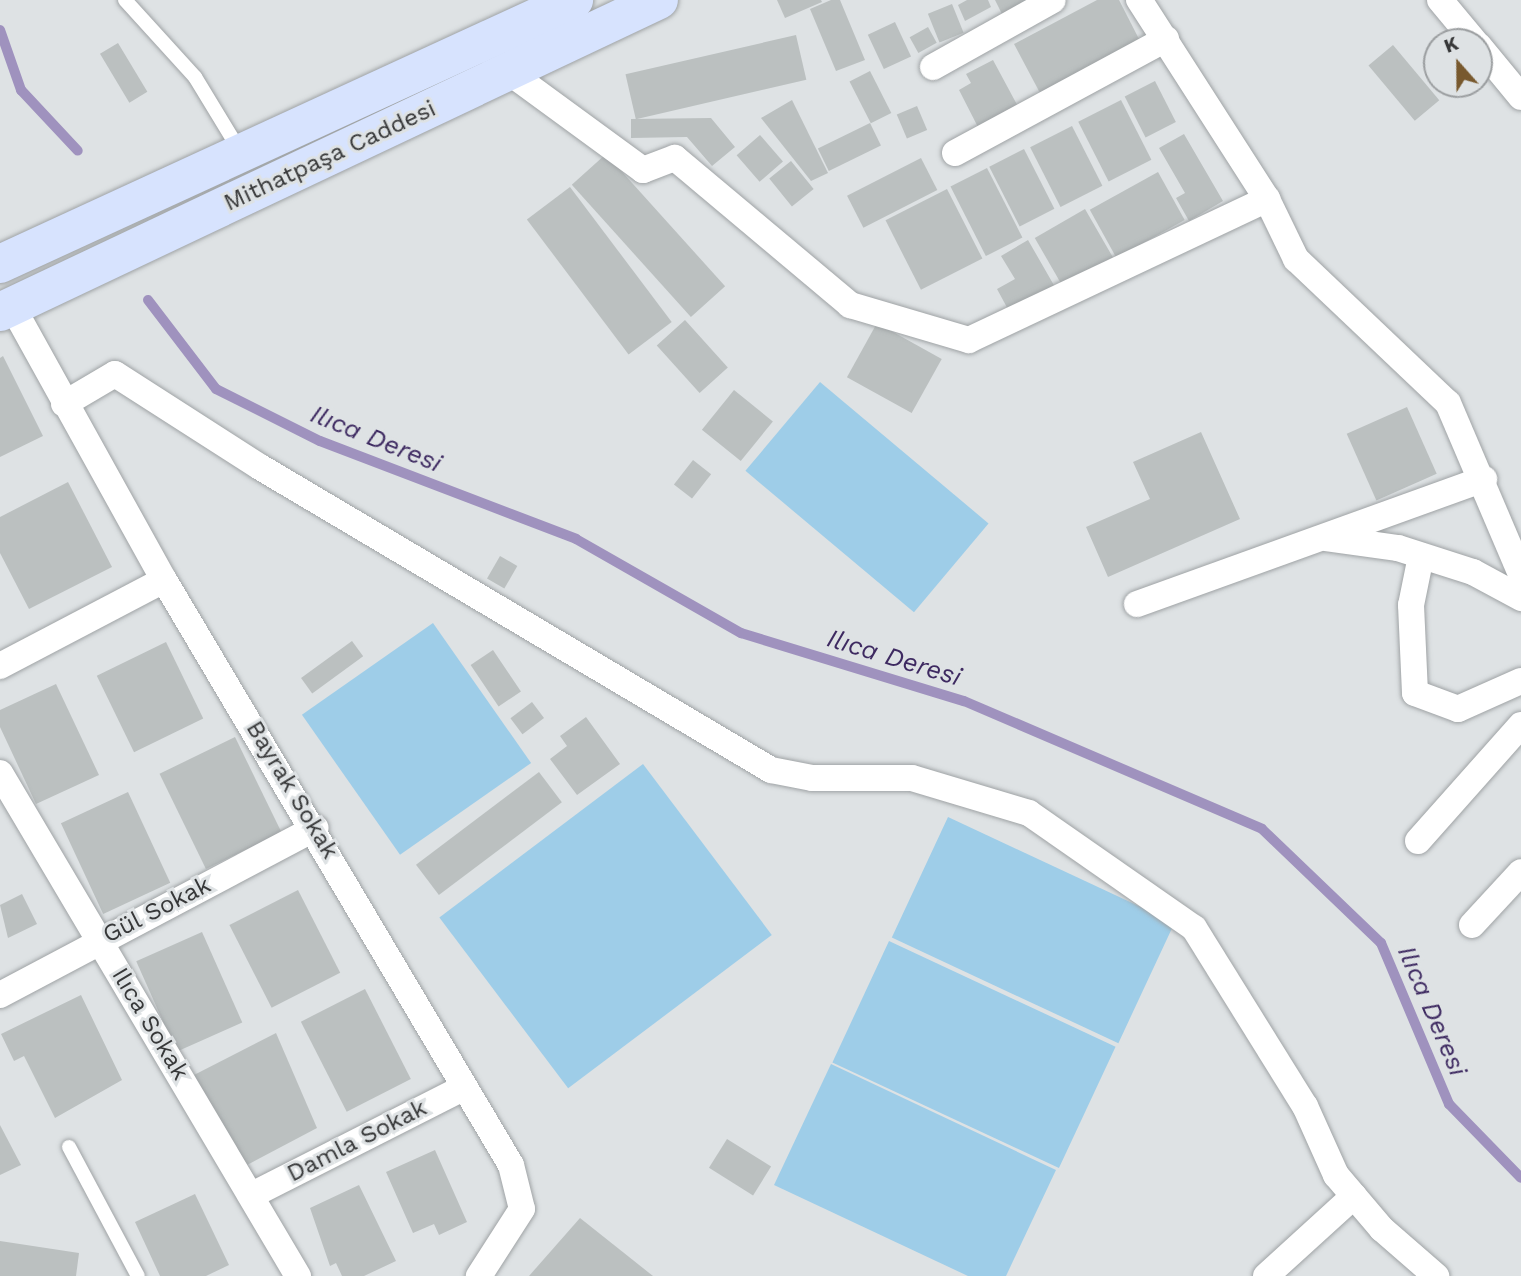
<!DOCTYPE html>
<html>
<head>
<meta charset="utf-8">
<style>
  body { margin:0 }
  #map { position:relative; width:1521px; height:1276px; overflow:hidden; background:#dee2e4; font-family:"Work Sans",sans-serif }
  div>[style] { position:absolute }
  .green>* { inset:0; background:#9ecde8; transform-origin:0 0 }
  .stream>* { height:10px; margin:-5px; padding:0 5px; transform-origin:5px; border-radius:5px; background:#9f92be }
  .building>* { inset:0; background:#bbc0c0; transform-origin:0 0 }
  .roads { filter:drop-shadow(0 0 2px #9fa3a5) drop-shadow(0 0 2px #9fa3a5) }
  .service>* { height:14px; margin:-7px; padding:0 7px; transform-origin:7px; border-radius:7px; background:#fff }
  .minor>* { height:26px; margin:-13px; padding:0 13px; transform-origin:13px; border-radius:13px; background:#fff }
  .primary>* { height:38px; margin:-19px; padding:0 19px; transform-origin:19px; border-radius:19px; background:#d7e3fe }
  span { translate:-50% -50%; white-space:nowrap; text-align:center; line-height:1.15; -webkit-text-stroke:6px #dee2e4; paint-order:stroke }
  .street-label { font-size:24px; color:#373839 }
  .water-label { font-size:26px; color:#3e2a61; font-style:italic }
  .north { position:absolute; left:1423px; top:28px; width:70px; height:70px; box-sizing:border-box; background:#dee2e4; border:2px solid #9b9ea0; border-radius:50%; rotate:339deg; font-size:19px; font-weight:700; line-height:28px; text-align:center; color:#373839 }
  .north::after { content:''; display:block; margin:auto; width:24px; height:32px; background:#78592e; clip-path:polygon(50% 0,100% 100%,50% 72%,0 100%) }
</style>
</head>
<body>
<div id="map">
  <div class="green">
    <div style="left:820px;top:382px;width:220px;height:116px;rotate:40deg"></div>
    <div style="left:433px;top:623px;width:171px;height:160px;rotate:55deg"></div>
    <div style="left:643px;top:764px;width:214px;height:255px;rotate:53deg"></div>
    <div style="left:948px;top:817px;width:250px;height:133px;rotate:25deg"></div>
    <div style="left:889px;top:941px;width:250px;height:134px;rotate:25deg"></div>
    <div style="clip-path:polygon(831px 1064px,1056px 1170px,1006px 1276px,968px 1276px,774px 1185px)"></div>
  </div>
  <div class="stream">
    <div style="left:0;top:30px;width:64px;rotate:70.7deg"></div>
    <div style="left:21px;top:90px;width:83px;rotate:46.9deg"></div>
    <div style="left:148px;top:300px;width:112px;rotate:52.6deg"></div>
    <div style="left:216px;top:389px;width:116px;rotate:26.6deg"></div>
    <div style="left:320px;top:441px;width:274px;rotate:20.9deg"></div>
    <div style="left:576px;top:539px;width:190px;rotate:29.7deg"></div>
    <div style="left:741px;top:633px;width:233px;rotate:17deg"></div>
    <div style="left:964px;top:701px;width:324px;rotate:23.2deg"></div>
    <div style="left:1262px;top:829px;width:165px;rotate:43.8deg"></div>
    <div style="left:1381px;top:943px;width:175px;rotate:67.1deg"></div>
    <div style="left:1449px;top:1104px;width:103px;rotate:45.8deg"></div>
  </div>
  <div class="building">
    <div style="clip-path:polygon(777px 0,821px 0,822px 2px,785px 18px)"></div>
    <div style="clip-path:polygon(831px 0,840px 0,865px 60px,836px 71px,810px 9px)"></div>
    <div style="clip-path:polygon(967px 0,988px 0,991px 7px,965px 21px,958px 5px)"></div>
    <div style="clip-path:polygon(995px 0,1028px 0,1002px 14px)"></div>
    <div style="clip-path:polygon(1097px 0,1119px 0,1140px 41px,1040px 93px,1014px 44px)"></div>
    <div style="left:952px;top:4px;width:31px;height:26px;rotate:68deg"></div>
    <div style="left:895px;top:22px;width:38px;height:30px;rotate:65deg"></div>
    <div style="left:928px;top:27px;width:18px;height:21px;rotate:61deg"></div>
    <div style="left:796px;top:35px;width:46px;height:175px;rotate:77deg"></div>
    <div style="left:118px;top:43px;width:57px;height:21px;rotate:59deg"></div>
    <div style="left:1393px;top:45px;width:72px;height:32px;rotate:50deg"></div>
    <div style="clip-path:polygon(993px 60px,1021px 112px,981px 133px,959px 90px,971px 83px,966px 74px)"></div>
    <div style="left:870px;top:71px;width:47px;height:23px;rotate:63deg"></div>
    <div style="left:1155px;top:81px;width:46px;height:34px;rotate:63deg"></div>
    <div style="clip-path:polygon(792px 100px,828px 173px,811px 181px,761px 118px)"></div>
    <div style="left:1121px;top:100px;width:67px;height:48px;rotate:63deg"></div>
    <div style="left:917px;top:106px;width:26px;height:22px;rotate:67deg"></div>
    <div style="clip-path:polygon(711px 118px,735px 147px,712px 166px,687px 137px,631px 138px,631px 119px)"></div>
    <div style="left:870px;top:123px;width:25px;height:58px;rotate:64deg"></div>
    <div style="left:1072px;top:126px;width:67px;height:47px;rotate:63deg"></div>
    <div style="clip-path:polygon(1184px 134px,1223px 201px,1189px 221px,1176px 198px,1185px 193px,1159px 148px)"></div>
    <div style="left:760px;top:135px;width:35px;height:31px;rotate:49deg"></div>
    <div style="left:1024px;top:149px;width:67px;height:39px;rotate:63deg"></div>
    <div style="left:606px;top:154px;width:178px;height:46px;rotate:48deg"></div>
    <div style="left:921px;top:158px;width:36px;height:83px;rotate:63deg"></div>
    <div style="left:791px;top:161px;width:36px;height:28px;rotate:51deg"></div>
    <div style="left:987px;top:168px;width:78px;height:41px;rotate:63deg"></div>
    <div style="left:1158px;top:172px;width:55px;height:78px;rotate:61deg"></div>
    <div style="left:570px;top:187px;width:169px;height:54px;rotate:53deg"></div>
    <div style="left:947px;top:189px;width:78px;height:69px;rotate:63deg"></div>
    <div style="left:1085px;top:209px;width:56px;height:58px;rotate:60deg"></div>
    <div style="clip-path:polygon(1028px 240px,1055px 287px,1010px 313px,997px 289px,1015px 279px,1001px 256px)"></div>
    <div style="left:685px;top:320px;width:64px;height:38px;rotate:48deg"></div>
    <div style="left:877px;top:323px;width:74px;height:62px;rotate:29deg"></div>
    <div style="clip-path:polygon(3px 356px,43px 436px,0 457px,0 358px)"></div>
    <div style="left:734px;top:390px;width:50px;height:51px;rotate:39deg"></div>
    <div style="left:1407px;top:407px;width:73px;height:66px;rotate:66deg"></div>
    <div style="clip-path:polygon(1201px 432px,1240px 519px,1108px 577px,1086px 527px,1150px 499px,1133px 462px)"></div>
    <div style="left:693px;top:460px;width:23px;height:31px;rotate:38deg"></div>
    <div style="clip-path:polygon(68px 482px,112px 567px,29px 609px,0 553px,0 517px)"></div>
    <div style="left:500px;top:556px;width:20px;height:26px;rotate:30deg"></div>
    <div style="left:352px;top:641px;width:19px;height:63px;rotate:54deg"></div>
    <div style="left:166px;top:642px;width:85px;height:77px;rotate:64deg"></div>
    <div style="left:493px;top:650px;width:50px;height:27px;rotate:56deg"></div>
    <div style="clip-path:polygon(56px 684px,99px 775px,36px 804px,0 727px,0 710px)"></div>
    <div style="left:532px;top:702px;width:20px;height:27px;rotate:53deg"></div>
    <div style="clip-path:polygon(586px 717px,620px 764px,577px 795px,550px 759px,567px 746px,560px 736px)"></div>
    <div style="left:235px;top:737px;width:106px;height:84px;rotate:64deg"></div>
    <div style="left:539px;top:772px;width:38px;height:154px;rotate:53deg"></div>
    <div style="left:128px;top:792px;width:100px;height:74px;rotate:65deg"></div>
    <div style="left:298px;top:890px;width:93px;height:77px;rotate:63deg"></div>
    <div style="clip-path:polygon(22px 894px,37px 924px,8px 938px,0 905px)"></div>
    <div style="left:202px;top:932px;width:99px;height:72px;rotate:66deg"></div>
    <div style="left:365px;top:989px;width:101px;height:72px;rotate:63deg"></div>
    <div style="clip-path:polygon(81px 995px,122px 1080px,55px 1118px,24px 1056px,14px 1061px,1px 1034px)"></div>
    <div style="clip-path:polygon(276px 1033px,317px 1128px,247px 1165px,194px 1075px)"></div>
    <div style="clip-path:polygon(0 1125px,21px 1165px,0 1175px)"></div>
    <div style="left:727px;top:1139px;width:52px;height:34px;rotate:32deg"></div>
    <div style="clip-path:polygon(435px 1150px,467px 1222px,439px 1235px,434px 1224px,413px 1233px,386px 1172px)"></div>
    <div style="clip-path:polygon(359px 1185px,396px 1261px,364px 1276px,342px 1276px,336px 1263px,330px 1266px,310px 1208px)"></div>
    <div style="clip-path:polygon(195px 1194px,229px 1265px,206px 1276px,160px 1276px,135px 1222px)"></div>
    <div style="clip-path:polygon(580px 1218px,653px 1276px,529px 1276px)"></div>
    <div style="clip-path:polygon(0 1241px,79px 1253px,76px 1276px,0 1276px)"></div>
  </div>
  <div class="roads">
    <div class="service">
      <div style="left:125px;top:0;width:104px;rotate:47.7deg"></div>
      <div style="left:195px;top:77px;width:87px;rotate:58.7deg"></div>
      <div style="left:69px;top:1147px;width:146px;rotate:61.9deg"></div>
    </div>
    <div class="minor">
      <div style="left:1440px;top:0;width:55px;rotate:50.2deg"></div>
      <div style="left:1479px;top:46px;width:66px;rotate:50.5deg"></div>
      <div style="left:933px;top:67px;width:137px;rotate:-29.2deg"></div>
      <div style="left:509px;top:72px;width:166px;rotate:36.2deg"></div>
      <div style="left:643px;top:170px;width:34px;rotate:-21deg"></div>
      <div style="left:675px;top:158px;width:229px;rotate:40deg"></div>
      <div style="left:850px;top:305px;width:124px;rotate:16.4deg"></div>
      <div style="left:969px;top:340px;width:330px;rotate:-25.3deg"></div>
      <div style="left:1267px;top:199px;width:237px;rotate:-122.7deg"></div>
      <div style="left:955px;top:153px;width:240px;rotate:-28.4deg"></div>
      <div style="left:1267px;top:199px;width:67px;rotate:64.2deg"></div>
      <div style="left:1296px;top:259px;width:209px;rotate:43.5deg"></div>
      <div style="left:1448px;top:403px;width:186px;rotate:66.9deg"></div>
      <div style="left:12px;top:306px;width:313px;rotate:61deg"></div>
      <div style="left:164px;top:580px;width:680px;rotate:59.33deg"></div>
      <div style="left:511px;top:1165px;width:45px;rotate:76deg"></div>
      <div style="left:522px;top:1209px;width:80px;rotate:122.7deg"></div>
      <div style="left:64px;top:404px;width:59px;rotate:-30.5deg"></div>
      <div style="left:115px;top:374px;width:172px;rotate:32.7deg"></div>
      <div style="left:260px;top:467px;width:594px;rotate:30.67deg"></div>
      <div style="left:771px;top:770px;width:42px;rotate:11deg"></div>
      <div style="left:812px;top:778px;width:100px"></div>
      <div style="left:912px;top:778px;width:122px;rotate:16.7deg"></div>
      <div style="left:1029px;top:813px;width:201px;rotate:34.9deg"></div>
      <div style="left:1194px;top:928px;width:210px;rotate:58.1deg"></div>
      <div style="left:1305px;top:1106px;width:76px;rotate:65.8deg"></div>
      <div style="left:1336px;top:1175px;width:71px;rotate:49.6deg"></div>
      <div style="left:1382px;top:1229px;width:72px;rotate:41deg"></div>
      <div style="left:1326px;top:538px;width:73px;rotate:7.9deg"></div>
      <div style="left:1398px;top:548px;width:79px;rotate:17.7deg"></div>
      <div style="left:1473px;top:572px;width:55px;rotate:28.4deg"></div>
      <div style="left:1421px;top:556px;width:50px;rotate:101.5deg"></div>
      <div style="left:1411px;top:605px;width:88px;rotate:87.4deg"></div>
      <div style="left:1415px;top:693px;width:46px;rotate:20.4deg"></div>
      <div style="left:1458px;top:709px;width:69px;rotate:-24deg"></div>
      <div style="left:1137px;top:604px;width:369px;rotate:-19.8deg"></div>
      <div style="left:0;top:666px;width:185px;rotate:-27.7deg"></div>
      <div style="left:0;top:773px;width:585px;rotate:59.36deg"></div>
      <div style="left:1418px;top:841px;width:155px;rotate:-48.4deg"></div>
      <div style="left:1472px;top:925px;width:72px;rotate:-47.2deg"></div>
      <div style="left:0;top:995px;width:357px;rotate:-27.9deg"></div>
      <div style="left:252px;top:1195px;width:237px;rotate:-26.9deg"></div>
      <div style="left:1266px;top:1276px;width:119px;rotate:-42.3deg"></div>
    </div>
    <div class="primary">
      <div style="left:0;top:264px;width:632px;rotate:-24.7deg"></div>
      <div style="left:0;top:312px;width:729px;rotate:-25.33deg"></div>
    </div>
  </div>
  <div class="street-label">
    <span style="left:330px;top:156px;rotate:-25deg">Mithatpaşa Caddesi</span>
    <span style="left:292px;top:790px;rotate:59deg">Bayrak Sokak</span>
    <span style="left:157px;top:910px;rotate:-27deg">Gül Sokak</span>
    <span style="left:150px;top:1024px;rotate:59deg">Ilıca Sokak</span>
    <span style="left:357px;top:1141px;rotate:-27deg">Damla Sokak</span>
  </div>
  <div class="water-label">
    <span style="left:376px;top:439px;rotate:22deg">Ilıca Deresi</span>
    <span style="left:894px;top:658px;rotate:17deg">Ilıca Deresi</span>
    <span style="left:1432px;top:1011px;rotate:67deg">Ilıca Deresi</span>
  </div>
  <div class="north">K</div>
</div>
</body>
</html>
